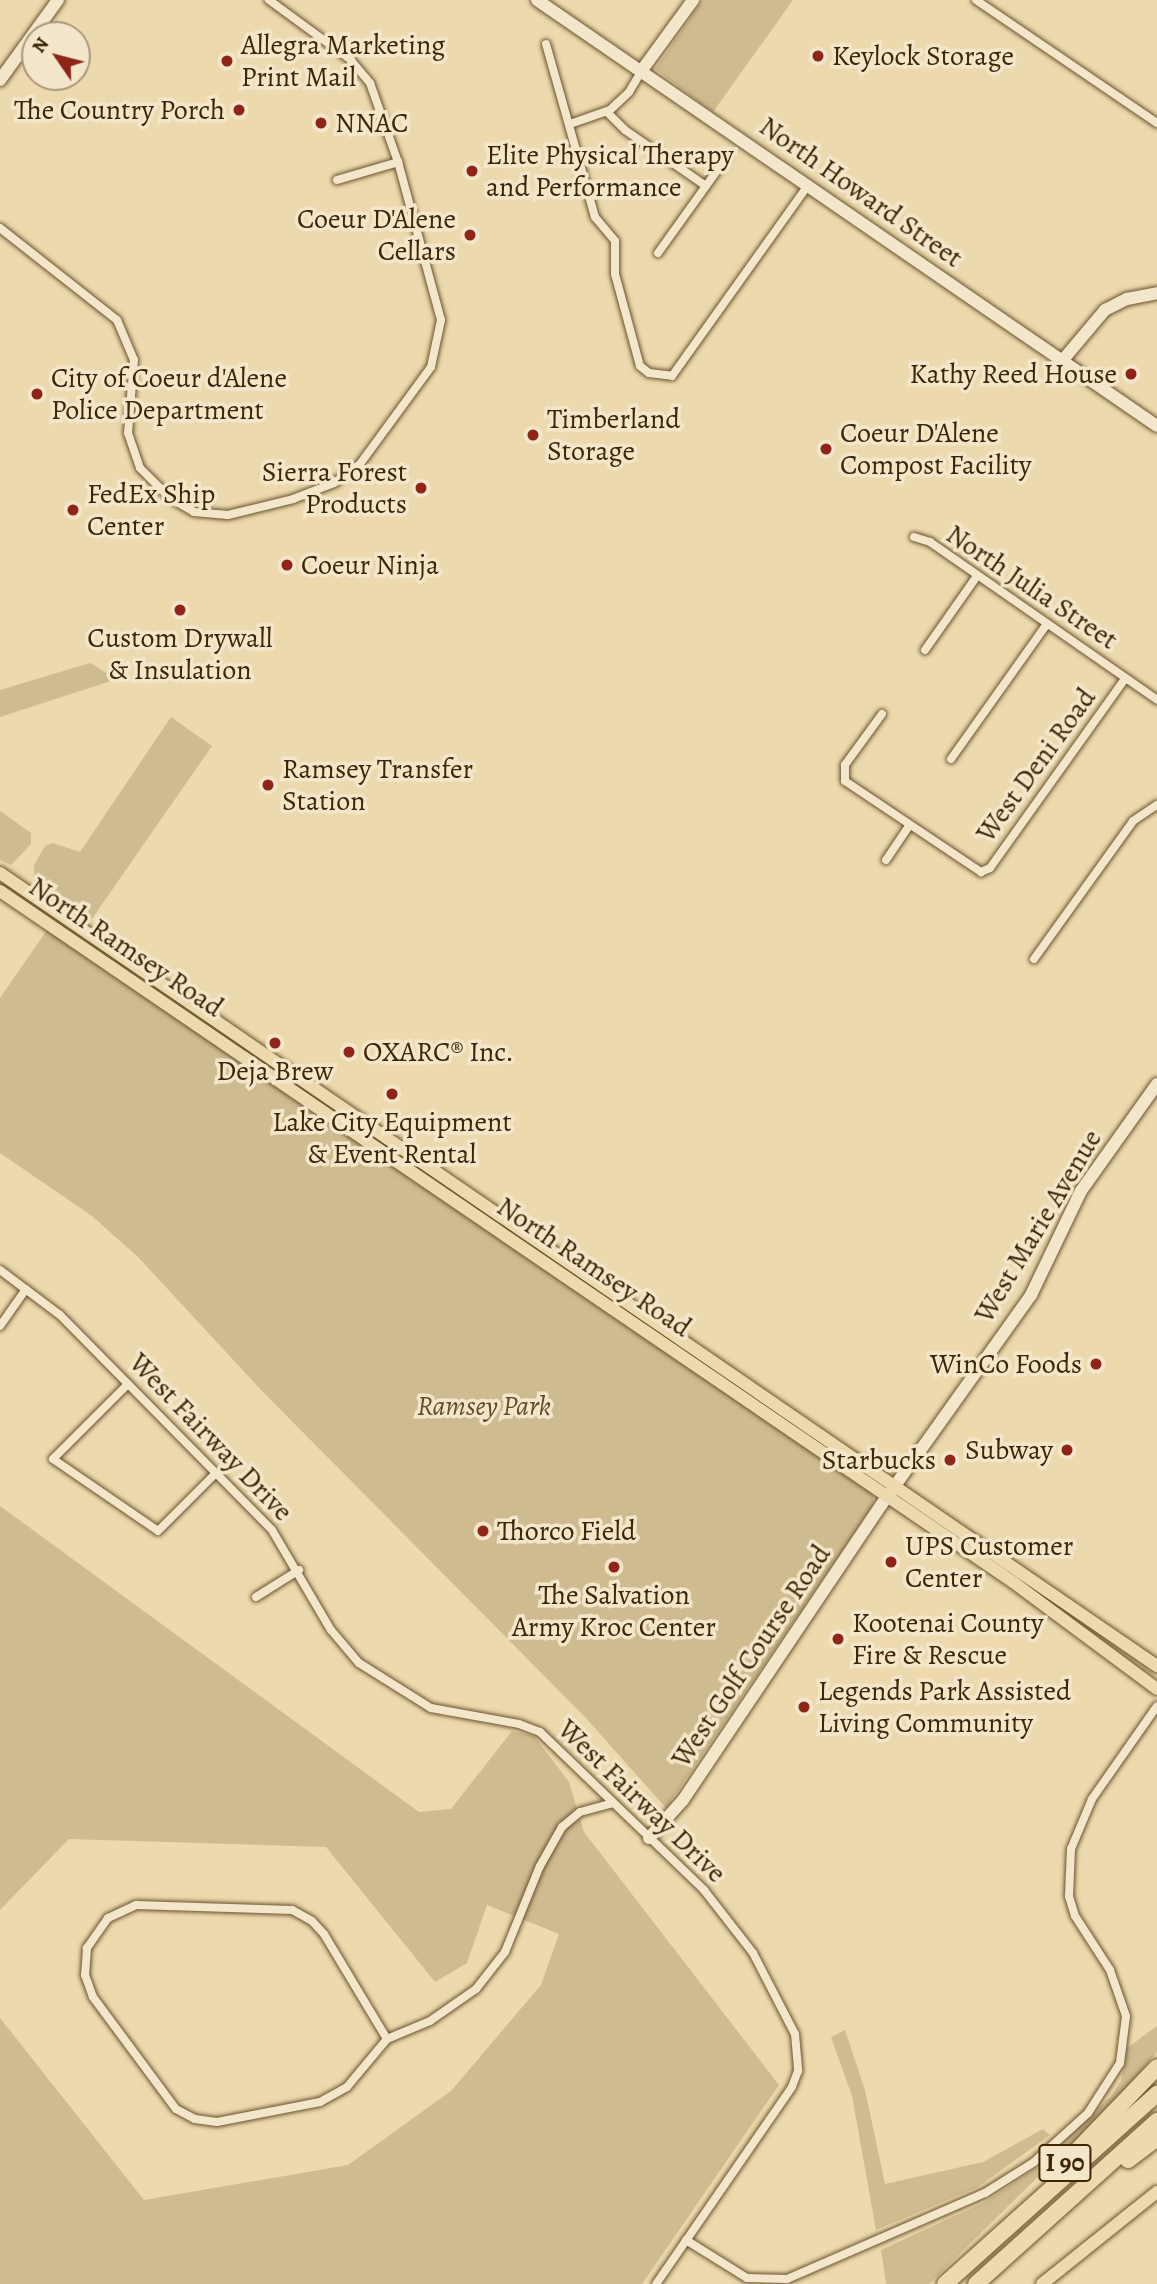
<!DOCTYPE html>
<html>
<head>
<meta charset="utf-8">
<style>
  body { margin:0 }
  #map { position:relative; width:1157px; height:2284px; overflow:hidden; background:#ecd9ad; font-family:Alegreya,serif }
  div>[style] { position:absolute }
  .green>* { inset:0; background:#cfbb90 }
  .roads { filter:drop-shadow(0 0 2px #6a532e) drop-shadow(0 0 2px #6a532e) }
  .street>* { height:8px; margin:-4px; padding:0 4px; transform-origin:4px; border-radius:4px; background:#f3e6ca }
  .secondary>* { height:12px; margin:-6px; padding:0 6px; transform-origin:6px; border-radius:6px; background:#f3e6ca }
  .primary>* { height:12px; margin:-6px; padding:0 6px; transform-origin:6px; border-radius:6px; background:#ecd9ad }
  .highway>* { height:16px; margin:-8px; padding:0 8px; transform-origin:8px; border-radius:8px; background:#ecd9ad }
  .dots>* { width:19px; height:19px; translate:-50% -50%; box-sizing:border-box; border:4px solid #f3e6ca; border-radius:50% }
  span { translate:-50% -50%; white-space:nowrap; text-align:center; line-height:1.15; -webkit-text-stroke:7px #f3e6ca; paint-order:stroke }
  .shield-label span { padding:2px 5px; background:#f3e6ca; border:2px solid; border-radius:5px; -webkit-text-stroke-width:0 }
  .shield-label { font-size:26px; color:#3f2604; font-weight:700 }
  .poi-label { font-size:28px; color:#3f2604 }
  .left { translate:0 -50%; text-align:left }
  .right { translate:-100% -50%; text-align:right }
  .street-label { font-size:28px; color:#3f2604 }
  .park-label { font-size:28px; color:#634b27; font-style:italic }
  .north { position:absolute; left:21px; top:21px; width:70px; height:70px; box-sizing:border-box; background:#f3e6ca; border:2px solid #ab997b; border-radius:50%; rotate:305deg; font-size:19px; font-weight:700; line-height:28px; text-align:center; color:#3f2604 }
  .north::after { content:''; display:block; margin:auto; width:24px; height:32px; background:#8f2418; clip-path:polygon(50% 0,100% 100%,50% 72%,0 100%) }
</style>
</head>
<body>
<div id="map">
  <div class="green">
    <div style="clip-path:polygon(703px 0,793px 0,713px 112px,655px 69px)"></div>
    <div style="clip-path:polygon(90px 663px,117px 679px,0 717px,0 690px)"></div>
    <div style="clip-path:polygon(171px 717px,212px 746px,89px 923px,35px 884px,34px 865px,45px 846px,53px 843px,80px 852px)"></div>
    <div style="clip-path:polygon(0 811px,31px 833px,31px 844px,11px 865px,0 860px)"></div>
    <div style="clip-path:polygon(47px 930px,873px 1494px,873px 1505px,666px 1808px,585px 1717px,262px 1391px,138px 1257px,92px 1216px,0 1153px,0 998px)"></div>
    <div style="clip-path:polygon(0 1506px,419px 1812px,451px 1809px,512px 1731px,534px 1736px,569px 1782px,584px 1832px,779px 2085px,642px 2284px,0 2284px,0 2018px,144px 2200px,348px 2165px,451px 2091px,541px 1985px,559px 1934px,487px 1905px,467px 1963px,435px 1982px,326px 1847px,69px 1839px,0 1910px)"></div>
    <div style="clip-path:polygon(1157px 2026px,1157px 2052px,1114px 2102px,929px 2284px,886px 2284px,881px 2250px,985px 2202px,1038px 2167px,1112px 2095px,1121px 2081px,1127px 2048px)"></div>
    <div style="clip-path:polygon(845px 2030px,865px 2090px,885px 2184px,983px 2162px,1043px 2129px,1050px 2135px,978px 2187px,876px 2230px,852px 2096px,831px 2037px)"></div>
  </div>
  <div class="roads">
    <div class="street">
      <div style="left:976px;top:0;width:219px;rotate:34.2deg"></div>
      <div style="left:546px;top:44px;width:180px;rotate:74.2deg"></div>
      <div style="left:595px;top:217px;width:31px;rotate:50deg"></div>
      <div style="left:615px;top:241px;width:33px;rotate:90deg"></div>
      <div style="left:615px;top:274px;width:95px;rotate:74.8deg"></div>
      <div style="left:640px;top:366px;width:11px;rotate:38deg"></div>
      <div style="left:649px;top:373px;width:23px;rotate:7deg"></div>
      <div style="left:672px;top:376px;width:234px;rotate:-54.5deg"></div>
      <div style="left:607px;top:112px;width:25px;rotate:45deg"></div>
      <div style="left:625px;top:130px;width:98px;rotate:34.7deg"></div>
      <div style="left:570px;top:124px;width:42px;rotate:-19.3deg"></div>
      <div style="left:610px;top:110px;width:26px;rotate:-43deg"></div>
      <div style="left:629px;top:92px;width:26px;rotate:-59deg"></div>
      <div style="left:337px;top:180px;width:64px;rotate:-16.4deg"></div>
      <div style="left:0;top:228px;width:149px;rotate:38.2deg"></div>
      <div style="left:117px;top:320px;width:43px;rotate:67deg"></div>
      <div style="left:134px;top:360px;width:73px;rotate:94.7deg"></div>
      <div style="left:128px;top:433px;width:37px;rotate:71deg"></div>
      <div style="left:140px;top:468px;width:42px;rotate:45deg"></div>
      <div style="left:170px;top:498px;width:28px;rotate:30deg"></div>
      <div style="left:194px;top:512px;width:34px;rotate:5deg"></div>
      <div style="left:228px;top:515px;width:67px;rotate:-13.8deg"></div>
      <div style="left:293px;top:499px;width:44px;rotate:-21.3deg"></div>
      <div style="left:334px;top:483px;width:32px;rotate:-36deg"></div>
      <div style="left:360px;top:464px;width:120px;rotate:-53.8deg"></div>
      <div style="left:431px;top:367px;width:48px;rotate:-78deg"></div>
      <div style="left:441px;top:320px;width:164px;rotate:-105.2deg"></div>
      <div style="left:398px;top:162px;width:84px;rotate:-109.5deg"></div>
      <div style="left:370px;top:83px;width:30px;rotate:-130deg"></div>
      <div style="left:351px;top:60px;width:102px;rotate:-143.8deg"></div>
      <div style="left:658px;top:253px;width:117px;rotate:-54.4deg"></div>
      <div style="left:914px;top:537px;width:17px;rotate:17deg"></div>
      <div style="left:930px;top:542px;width:277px;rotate:34.8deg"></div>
      <div style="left:925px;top:650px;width:90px;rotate:-54.9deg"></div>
      <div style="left:882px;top:714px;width:63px;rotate:126deg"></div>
      <div style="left:845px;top:765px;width:16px;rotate:90deg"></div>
      <div style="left:845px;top:781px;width:164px;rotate:33.8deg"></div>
      <div style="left:981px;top:872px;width:10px;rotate:-24deg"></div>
      <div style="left:990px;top:868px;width:232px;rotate:-54.5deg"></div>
      <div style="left:951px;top:759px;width:166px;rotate:-54.6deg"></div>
      <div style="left:886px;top:860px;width:41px;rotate:-55.9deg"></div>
      <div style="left:1034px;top:959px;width:170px;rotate:-54.3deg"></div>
      <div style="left:1133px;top:821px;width:29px;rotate:-34deg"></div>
      <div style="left:0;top:1270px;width:75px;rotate:36.9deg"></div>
      <div style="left:60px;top:1315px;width:302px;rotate:45.4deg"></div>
      <div style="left:272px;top:1530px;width:116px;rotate:59.5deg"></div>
      <div style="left:331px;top:1630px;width:43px;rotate:49.7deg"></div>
      <div style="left:359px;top:1663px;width:85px;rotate:32deg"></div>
      <div style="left:431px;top:1708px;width:89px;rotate:10.3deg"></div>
      <div style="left:519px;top:1724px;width:22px;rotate:21deg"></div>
      <div style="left:540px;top:1732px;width:228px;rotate:43.9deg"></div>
      <div style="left:704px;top:1890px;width:80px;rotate:52.1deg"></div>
      <div style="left:753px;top:1953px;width:91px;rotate:62.6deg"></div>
      <div style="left:795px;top:2034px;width:37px;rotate:85deg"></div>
      <div style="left:798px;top:2071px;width:17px;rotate:111deg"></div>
      <div style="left:792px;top:2087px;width:239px;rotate:124.6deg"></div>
      <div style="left:0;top:1326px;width:45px;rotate:-54.9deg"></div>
      <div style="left:128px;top:1384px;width:106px;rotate:135deg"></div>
      <div style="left:53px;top:1459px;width:127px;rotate:34.4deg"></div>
      <div style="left:158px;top:1531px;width:82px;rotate:-45deg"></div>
      <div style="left:256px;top:1597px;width:51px;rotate:-32.1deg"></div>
      <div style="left:387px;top:2039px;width:122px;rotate:-121deg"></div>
      <div style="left:324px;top:1934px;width:18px;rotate:-133deg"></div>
      <div style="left:312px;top:1921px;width:23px;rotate:-151deg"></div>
      <div style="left:292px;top:1910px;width:156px;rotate:-178.2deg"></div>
      <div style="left:136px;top:1905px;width:31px;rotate:155deg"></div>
      <div style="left:108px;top:1918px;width:37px;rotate:125deg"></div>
      <div style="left:87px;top:1948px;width:27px;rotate:94deg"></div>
      <div style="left:85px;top:1975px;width:23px;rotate:70deg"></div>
      <div style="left:93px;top:1997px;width:139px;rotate:53.5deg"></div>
      <div style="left:176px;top:2109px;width:21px;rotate:28deg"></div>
      <div style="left:195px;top:2119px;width:22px;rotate:8deg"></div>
      <div style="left:217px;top:2122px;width:105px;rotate:-11deg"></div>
      <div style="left:320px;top:2102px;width:31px;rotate:-29deg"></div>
      <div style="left:347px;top:2087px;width:62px;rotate:-50.2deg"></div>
      <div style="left:387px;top:2039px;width:47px;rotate:-22.7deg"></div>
      <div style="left:430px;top:2021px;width:56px;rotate:-34.8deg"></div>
      <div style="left:476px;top:1989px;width:47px;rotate:-51.9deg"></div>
      <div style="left:505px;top:1952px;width:93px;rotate:-67.9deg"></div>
      <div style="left:540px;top:1866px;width:45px;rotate:-60.6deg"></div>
      <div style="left:562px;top:1827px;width:23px;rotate:-40deg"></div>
      <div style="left:580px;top:1812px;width:34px;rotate:-15deg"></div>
      <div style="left:686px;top:2240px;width:72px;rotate:31.9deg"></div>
      <div style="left:747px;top:2278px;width:40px;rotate:1.4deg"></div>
      <div style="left:787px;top:2279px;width:216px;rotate:-23.5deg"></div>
      <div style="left:985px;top:2193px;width:58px;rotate:-32.3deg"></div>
      <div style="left:1034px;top:2162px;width:73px;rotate:-42.2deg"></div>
      <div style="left:1088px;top:2113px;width:59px;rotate:-57.4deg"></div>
      <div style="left:1120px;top:2063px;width:47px;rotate:-82.7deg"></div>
      <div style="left:1126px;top:2016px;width:49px;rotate:-109.2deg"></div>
      <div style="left:1110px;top:1970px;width:64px;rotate:-122.9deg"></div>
      <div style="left:1075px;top:1916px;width:21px;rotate:-107deg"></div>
      <div style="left:1069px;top:1896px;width:47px;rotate:-87.6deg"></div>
      <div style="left:1071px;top:1849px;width:54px;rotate:-67.2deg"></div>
      <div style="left:1092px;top:1799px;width:113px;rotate:-55deg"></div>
    </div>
    <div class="secondary">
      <div style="left:537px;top:0;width:752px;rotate:34.49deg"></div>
      <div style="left:642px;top:70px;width:87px;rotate:-53.9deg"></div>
      <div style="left:0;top:80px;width:99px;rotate:-54.1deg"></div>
      <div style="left:1062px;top:361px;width:67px;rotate:-49.9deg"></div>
      <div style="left:1105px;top:310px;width:25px;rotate:-27deg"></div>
      <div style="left:1127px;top:299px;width:31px;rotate:-11deg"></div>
      <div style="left:649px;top:1838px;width:51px;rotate:-48.2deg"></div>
      <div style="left:683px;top:1800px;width:357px;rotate:-56.1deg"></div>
      <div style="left:882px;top:1504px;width:257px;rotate:-54.5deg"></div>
      <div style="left:1031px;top:1295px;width:115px;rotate:-64.3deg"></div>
      <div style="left:1081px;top:1191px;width:131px;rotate:-54.6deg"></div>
    </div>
    <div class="primary">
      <div style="left:0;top:873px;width:1403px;rotate:34.43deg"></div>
      <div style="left:0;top:891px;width:1226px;rotate:34.3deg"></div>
      <div style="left:1013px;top:1582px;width:179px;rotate:36.6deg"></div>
      <div style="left:1042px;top:2284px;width:147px;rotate:-38.7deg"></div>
    </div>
    <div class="highway">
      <div style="left:1128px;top:2160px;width:36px;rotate:-37deg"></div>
      <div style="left:1067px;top:2161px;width:130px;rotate:-46.2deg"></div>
      <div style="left:945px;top:2284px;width:285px;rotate:-41.9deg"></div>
      <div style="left:976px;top:2284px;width:244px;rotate:-42deg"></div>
    </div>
  </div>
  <div class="dots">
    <div style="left:818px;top:56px;background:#8f2418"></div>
    <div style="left:227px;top:61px;background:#8f2418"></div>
    <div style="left:239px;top:110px;background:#8f2418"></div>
    <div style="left:321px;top:123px;background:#8f2418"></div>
    <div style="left:472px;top:171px;background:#8f2418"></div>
    <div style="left:470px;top:235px;background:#8f2418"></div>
    <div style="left:1131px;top:374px;background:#8f2418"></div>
    <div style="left:37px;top:394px;background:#8f2418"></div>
    <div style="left:533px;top:435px;background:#8f2418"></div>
    <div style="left:826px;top:449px;background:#8f2418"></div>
    <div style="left:421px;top:488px;background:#8f2418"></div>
    <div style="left:73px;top:510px;background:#8f2418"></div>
    <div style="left:287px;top:565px;background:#8f2418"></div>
    <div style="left:180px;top:610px;background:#8f2418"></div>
    <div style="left:268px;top:785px;background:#8f2418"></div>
    <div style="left:275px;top:1043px;background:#8f2418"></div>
    <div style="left:349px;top:1052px;background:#8f2418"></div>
    <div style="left:392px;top:1094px;background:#8f2418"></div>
    <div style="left:1096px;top:1364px;background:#8f2418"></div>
    <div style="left:1067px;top:1450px;background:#8f2418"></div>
    <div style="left:950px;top:1460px;background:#8f2418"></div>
    <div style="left:483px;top:1531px;background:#8f2418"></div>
    <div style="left:891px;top:1562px;background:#8f2418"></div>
    <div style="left:614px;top:1567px;background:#8f2418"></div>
    <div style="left:838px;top:1639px;background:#8f2418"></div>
    <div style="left:804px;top:1707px;background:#8f2418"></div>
  </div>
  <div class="shield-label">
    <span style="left:1065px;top:2163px">I 90</span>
  </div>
  <div class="poi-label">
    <span class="left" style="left:241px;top:61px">Allegra Marketing<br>Print Mail</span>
    <span class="left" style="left:832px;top:56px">Keylock Storage</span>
    <span class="right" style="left:225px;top:110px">The Country Porch</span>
    <span class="left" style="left:335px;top:123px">NNAC</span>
    <span class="left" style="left:486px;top:171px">Elite Physical Therapy<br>and Performance</span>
    <span class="right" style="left:456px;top:235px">Coeur D'Alene<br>Cellars</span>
    <span class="right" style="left:1117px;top:374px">Kathy Reed House</span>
    <span class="left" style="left:51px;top:394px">City of Coeur d'Alene<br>Police Department</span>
    <span class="left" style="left:547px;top:435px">Timberland<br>Storage</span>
    <span class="left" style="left:840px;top:449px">Coeur D'Alene<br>Compost Facility</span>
    <span class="right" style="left:407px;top:488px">Sierra Forest<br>Products</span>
    <span class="left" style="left:87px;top:510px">FedEx Ship<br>Center</span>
    <span class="left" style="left:301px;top:565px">Coeur Ninja</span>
    <span style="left:180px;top:654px">Custom Drywall<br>&amp; Insulation</span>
    <span class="left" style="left:282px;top:785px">Ramsey Transfer<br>Station</span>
    <span class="left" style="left:363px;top:1052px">OXARC® Inc.</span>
    <span style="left:275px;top:1071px">Deja Brew</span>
    <span style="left:392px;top:1138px">Lake City Equipment<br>&amp; Event Rental</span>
    <span class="right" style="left:1082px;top:1364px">WinCo Foods</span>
    <span class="right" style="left:1053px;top:1450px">Subway</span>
    <span class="right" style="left:936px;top:1460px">Starbucks</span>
    <span class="left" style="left:497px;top:1531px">Thorco Field</span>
    <span class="left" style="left:905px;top:1562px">UPS Customer<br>Center</span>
    <span style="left:614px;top:1611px">The Salvation<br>Army Kroc Center</span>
    <span class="left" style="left:852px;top:1639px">Kootenai County<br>Fire &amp; Rescue</span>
    <span class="left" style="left:818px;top:1707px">Legends Park Assisted<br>Living Community</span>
  </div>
  <div class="street-label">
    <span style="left:861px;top:192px;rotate:35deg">North Howard Street</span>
    <span style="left:1032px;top:587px;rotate:34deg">North Julia Street</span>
    <span style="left:1036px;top:765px;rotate:-54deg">West Deni Road</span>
    <span style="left:126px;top:947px;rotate:34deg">North Ramsey Road</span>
    <span style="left:1038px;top:1226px;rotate:-59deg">West Marie Avenue</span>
    <span style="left:594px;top:1267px;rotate:34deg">North Ramsey Road</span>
    <span style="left:211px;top:1437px;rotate:46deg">West Fairway Drive</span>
    <span style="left:751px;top:1656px;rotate:-56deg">West Golf Course Road</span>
    <span style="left:642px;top:1801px;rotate:44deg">West Fairway Drive</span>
  </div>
  <div class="park-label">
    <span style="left:484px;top:1406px">Ramsey Park</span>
  </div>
  <div class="north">N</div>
</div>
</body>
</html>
